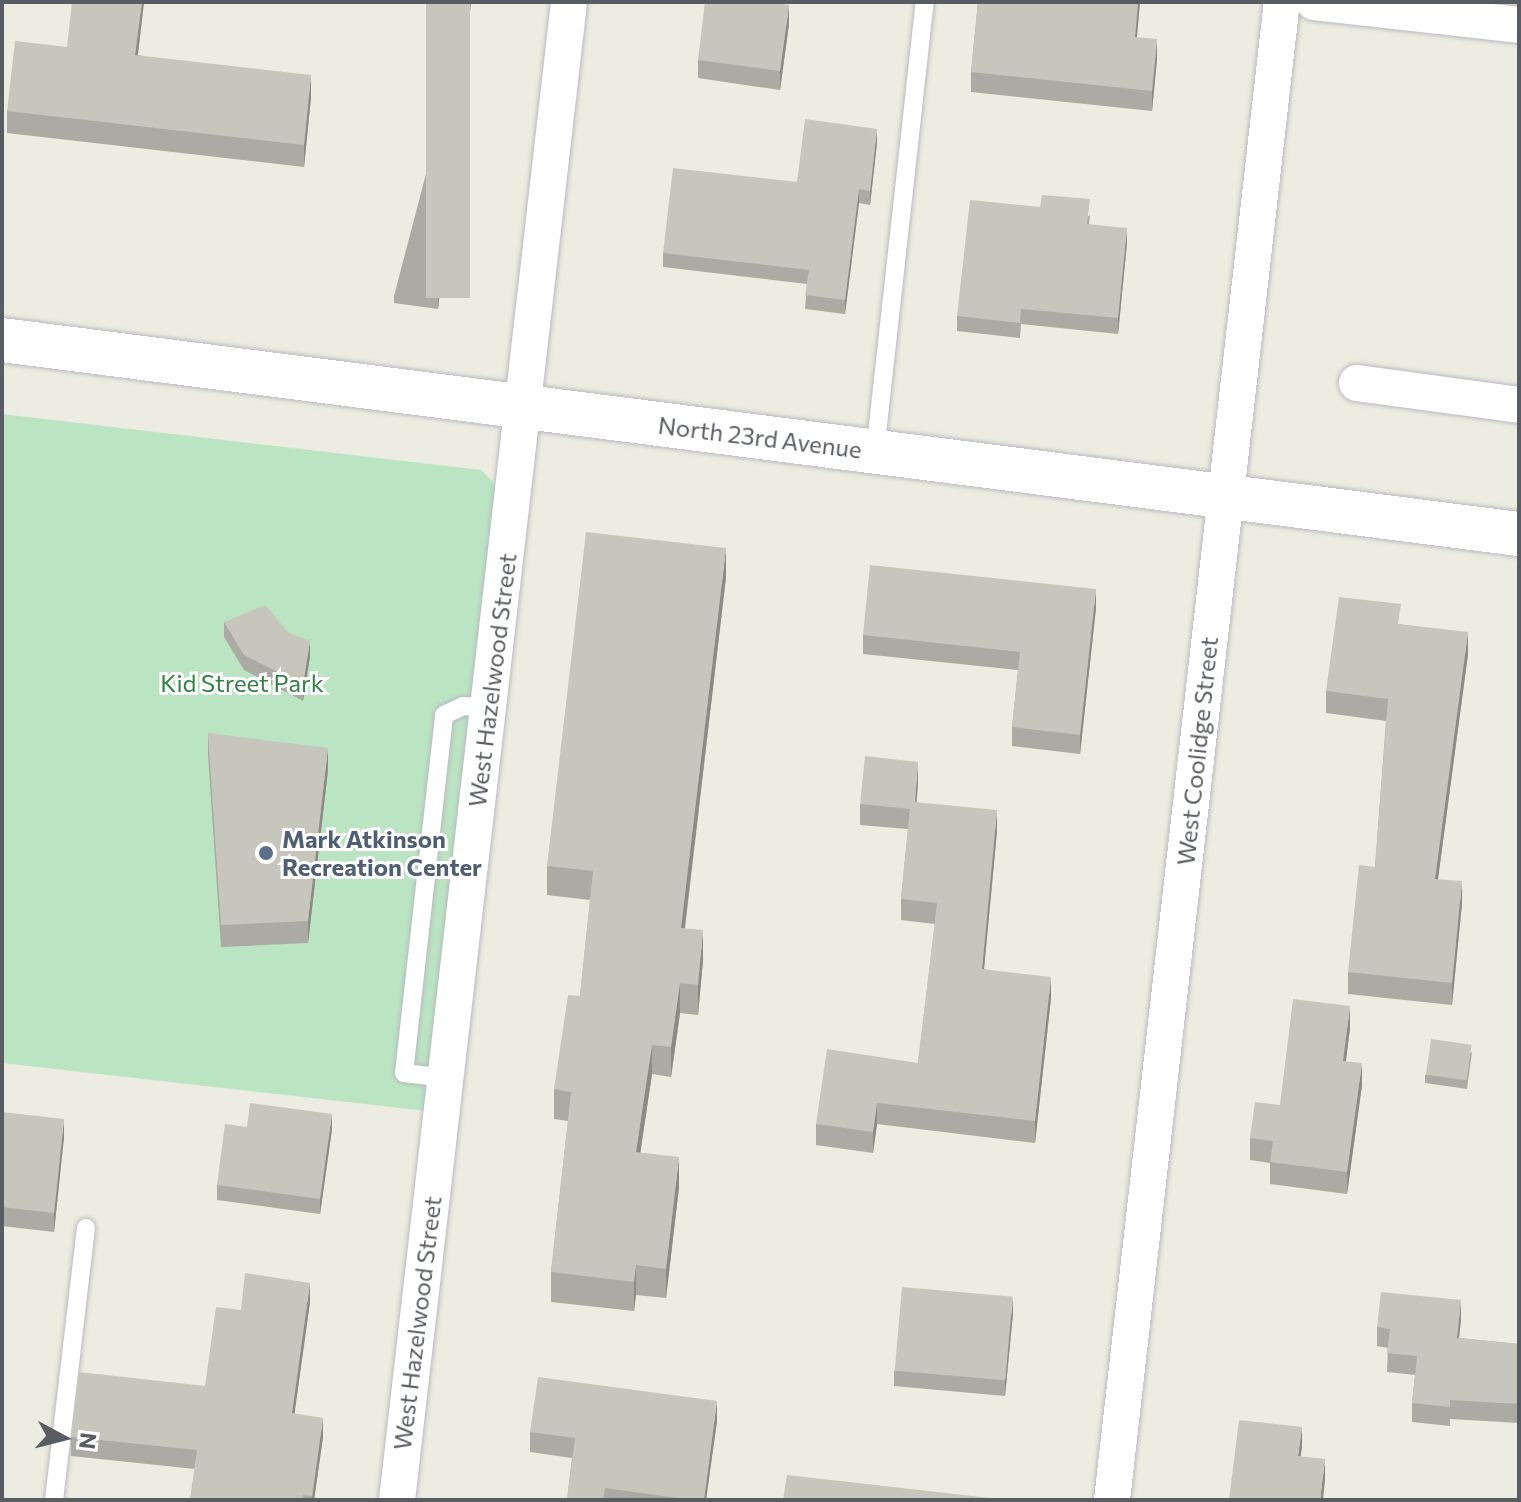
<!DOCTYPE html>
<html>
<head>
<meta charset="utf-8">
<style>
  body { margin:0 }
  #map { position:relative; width:1521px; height:1502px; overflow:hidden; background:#edece0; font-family:Commissioner,sans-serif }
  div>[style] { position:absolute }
  .green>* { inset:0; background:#bbe5c2 }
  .roads { filter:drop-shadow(0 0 2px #b8bac0) drop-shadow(0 0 2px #b8bac0) }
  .service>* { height:18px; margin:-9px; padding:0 9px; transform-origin:9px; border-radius:9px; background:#fff }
  .minor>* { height:36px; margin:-18px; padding:0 18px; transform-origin:18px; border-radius:18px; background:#fff }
  .tertiary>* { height:44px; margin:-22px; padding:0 22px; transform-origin:22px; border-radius:22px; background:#fff }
  .wall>* { inset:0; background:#abaaa3 }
  .shaded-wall>* { inset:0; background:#8b8b84 }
  .building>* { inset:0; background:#c7c6bd; transform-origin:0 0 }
  .dots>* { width:22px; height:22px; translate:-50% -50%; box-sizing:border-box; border:4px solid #fff; border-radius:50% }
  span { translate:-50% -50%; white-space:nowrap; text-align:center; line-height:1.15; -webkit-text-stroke:6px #fff; paint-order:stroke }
  .street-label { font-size:24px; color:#595c62 }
  .park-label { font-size:24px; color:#318140 }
  .service-label { font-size:24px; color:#4e5e75; font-weight:700 }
  .left { translate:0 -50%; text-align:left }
  .frame { position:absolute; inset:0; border:4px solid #595c62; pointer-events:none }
  .north { position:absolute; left:24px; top:1398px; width:80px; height:80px; -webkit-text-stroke:6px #fff; paint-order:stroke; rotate:97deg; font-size:22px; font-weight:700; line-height:32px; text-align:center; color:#595c62 }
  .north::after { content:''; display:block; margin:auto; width:28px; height:36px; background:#595c62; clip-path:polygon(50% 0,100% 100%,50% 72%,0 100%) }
</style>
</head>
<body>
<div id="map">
  <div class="green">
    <div style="clip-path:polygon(2px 414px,481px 470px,492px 481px,499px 493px,436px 1112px,2px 1063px)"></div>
  </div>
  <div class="roads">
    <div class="service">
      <div style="left:875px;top:452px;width:453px;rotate:-83.7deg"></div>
      <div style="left:446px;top:1078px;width:42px;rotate:-173.2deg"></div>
      <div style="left:404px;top:1073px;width:360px;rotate:-83.6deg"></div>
      <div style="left:444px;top:715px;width:21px;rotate:-25deg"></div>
      <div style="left:463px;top:706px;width:26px;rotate:4deg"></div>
      <div style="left:54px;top:1500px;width:274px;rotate:-83.3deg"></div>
    </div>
    <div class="minor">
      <div style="left:1314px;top:2px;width:206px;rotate:6.4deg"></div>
      <div style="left:1357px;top:383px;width:163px;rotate:7.7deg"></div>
      <div style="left:397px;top:1500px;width:1508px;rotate:-83.45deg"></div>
      <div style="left:1112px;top:1500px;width:1508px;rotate:-83.53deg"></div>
    </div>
    <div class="tertiary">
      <div style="left:2px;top:340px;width:1529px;rotate:7.29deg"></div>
    </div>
  </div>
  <div class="wall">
    <div style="clip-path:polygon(144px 2px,138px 55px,311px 97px,304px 167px,7px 133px,7px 111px,67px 47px)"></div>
    <div style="clip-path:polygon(471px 2px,438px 309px,394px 303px,394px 296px)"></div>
    <div style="clip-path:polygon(978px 2px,1140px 2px,1137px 37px,1157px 59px,1152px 111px,971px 92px,971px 72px)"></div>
    <div style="clip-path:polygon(789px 24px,780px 90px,698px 78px,698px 60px)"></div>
    <div style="clip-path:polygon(877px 143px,870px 205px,859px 203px,845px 314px,805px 309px,807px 284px,663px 267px,663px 253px,797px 182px)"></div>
    <div style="clip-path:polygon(1090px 215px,1089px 224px,1127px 243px,1118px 334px,1021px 324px,1020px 338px,957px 331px,957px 316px)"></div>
    <div style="clip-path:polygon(726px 577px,685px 929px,703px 960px,698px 1015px,680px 1013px,671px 1077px,652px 1074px,640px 1153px,679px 1187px,666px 1298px,636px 1295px,634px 1311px,551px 1302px,551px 1272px,568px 1121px,554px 1119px,554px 1089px,580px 996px,590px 900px,547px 895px,547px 866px)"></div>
    <div style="clip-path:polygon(1096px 608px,1080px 754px,1012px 746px,1012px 727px,1018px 670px,863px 654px,863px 635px)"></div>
    <div style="clip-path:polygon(224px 622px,310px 656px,303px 701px,244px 670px,224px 637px)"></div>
    <div style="clip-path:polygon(1401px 624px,1468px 654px,1438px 879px,1462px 903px,1452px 1005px,1348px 994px,1348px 972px,1375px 867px,1386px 721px,1326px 713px,1326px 691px)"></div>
    <div style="clip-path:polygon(208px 733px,328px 770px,308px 943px,221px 947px,208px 755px)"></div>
    <div style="clip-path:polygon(918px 783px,916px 802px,997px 831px,984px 969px,1051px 998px,1035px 1143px,877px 1124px,873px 1153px,816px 1145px,816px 1124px,918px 1063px,935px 924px,901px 920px,901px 899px,908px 829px,860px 825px,860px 804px)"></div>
    <div style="clip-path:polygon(1350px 1028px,1346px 1061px,1362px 1085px,1347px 1194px,1270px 1184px,1270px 1163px,1250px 1160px,1250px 1138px)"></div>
    <div style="clip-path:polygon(1472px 1052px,1467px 1089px,1425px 1083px,1425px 1075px)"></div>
    <div style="clip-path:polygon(2px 1112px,64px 1137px,54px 1232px,2px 1226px)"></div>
    <div style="clip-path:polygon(332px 1129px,320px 1214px,217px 1200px,217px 1185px)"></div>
    <div style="clip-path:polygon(310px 1302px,294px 1414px,323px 1437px,314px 1500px,190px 1500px,195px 1469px,71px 1456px,71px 1437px,205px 1386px,241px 1310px)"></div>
    <div style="clip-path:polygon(1013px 1313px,1005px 1396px,894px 1386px,894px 1371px)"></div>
    <div style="clip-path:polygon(1461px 1319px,1459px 1338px,1519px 1344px,1519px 1423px,1450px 1419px,1450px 1426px,1412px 1422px,1412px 1403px,1415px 1375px,1387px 1372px,1388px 1348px,1377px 1346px,1377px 1327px)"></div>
    <div style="clip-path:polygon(717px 1421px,706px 1500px,567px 1500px,572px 1458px,530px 1452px,530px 1432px)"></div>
  </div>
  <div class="shaded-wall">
    <div style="clip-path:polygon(142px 2px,144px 2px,135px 77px,135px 55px)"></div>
    <div style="clip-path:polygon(470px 2px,471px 2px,438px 309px,438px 301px)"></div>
    <div style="clip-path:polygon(1138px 2px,1140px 2px,1135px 57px,1135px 37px)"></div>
    <div style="clip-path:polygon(789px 5px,789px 24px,780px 90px,780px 71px)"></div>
    <div style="clip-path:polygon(1157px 39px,1157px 59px,1152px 111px,1152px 91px)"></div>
    <div style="clip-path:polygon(311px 75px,311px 97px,304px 167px,304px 145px)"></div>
    <div style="clip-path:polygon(877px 129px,877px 143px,870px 205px,870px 191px)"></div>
    <div style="clip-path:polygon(859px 189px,859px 203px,845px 314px,845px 300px)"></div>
    <div style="clip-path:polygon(1127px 228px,1127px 243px,1118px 334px,1118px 318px)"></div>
    <div style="clip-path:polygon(726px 548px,726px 577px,681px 958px,681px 928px)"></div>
    <div style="clip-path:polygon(1096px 589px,1096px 608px,1080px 754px,1080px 735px)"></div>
    <div style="clip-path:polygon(1468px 632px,1468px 654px,1435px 901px,1435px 879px)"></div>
    <div style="clip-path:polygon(310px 641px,310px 656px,303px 701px,303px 685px)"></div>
    <div style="clip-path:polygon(328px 748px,328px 770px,308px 943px,308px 921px)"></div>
    <div style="clip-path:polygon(918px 762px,918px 783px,915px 823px,915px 802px)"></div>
    <div style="clip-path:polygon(997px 810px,997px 831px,982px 990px,982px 969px)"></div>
    <div style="clip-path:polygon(1462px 881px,1462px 903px,1452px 1005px,1452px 983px)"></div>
    <div style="clip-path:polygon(703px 930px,703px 960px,698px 1015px,698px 985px)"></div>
    <div style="clip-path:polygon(1051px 977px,1051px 998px,1035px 1143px,1035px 1121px)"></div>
    <div style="clip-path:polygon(680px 983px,680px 1013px,671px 1077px,671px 1047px)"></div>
    <div style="clip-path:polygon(1350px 1006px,1350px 1028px,1343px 1083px,1343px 1061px)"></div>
    <div style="clip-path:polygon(652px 1045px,652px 1074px,636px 1182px,636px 1152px)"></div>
    <div style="clip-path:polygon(1362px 1063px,1362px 1085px,1347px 1194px,1347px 1172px)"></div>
    <div style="clip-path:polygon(877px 1103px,877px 1124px,873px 1153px,873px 1132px)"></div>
    <div style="clip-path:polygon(332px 1114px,332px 1129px,320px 1214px,320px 1199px)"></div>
    <div style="clip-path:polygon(64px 1119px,64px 1137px,54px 1232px,54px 1213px)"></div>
    <div style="clip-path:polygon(679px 1157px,679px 1187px,666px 1298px,666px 1269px)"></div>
    <div style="clip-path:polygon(636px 1265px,636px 1295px,634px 1311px,634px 1282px)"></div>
    <div style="clip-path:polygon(310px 1283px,310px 1302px,292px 1432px,292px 1413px)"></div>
    <div style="clip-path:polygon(1013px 1297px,1013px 1313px,1005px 1396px,1005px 1381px)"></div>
    <div style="clip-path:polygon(1461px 1300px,1461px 1319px,1457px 1357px,1457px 1338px)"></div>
    <div style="clip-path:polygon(717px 1401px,717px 1421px,706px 1500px,704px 1500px)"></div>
    <div style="clip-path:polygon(323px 1418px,323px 1437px,314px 1500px,312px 1500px)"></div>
    <div style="clip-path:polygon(1302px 1427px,1302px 1447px,1298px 1477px,1298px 1456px)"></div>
    <div style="clip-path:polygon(1325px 1459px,1325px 1480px,1323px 1500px,1320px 1500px)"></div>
  </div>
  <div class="building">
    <div style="clip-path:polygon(72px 2px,142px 2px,135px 55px,311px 75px,304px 145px,7px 111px,15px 41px,67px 47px)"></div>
    <div style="left:426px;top:2px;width:44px;height:296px"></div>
    <div style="clip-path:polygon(705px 2px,770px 2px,789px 5px,780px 71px,698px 60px)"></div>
    <div style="clip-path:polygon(978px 2px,1138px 2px,1135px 37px,1157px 39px,1152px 91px,971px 72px)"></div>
    <div style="clip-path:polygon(805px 119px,877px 129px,870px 191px,859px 189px,845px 300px,805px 295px,809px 270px,663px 253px,673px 168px,797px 182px)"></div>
    <div style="clip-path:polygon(1042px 195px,1090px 199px,1087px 224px,1127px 228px,1118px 318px,1021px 309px,1020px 323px,957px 316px,970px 200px,1040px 207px)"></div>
    <div style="clip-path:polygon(586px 532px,726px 548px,681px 928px,703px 930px,698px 985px,680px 983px,671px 1047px,652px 1045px,636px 1152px,679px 1157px,666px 1269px,636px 1265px,634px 1282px,551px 1272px,571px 1092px,554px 1089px,568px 995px,580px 996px,593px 871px,547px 866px)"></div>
    <div style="clip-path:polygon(870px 565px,1096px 589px,1080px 735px,1012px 727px,1020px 652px,863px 635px)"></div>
    <div style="clip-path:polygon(1339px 597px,1401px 604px,1398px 624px,1468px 632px,1435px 879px,1462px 881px,1452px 983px,1348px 972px,1359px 865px,1375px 867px,1388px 699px,1326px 691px)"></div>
    <div style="clip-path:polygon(265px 605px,289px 633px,310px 641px,303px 685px,244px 655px,224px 622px)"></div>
    <div style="clip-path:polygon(208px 733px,328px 748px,308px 921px,221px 925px)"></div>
    <div style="clip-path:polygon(865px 756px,918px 762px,915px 802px,997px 810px,982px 969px,1051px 977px,1035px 1121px,877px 1103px,873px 1132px,816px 1124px,827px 1049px,918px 1063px,937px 903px,901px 899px,910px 809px,860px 804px)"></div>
    <div style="clip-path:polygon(1293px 999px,1350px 1006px,1343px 1061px,1362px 1063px,1347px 1172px,1270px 1162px,1273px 1141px,1250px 1138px,1255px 1102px,1280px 1105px)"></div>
    <div style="left:1431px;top:1039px;width:41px;height:36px;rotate:8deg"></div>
    <div style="clip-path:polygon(250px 1103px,332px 1114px,320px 1199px,217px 1185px,225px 1124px,247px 1127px)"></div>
    <div style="clip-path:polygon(2px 1112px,64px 1119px,54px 1213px,2px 1207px)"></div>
    <div style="clip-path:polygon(245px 1273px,310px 1283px,292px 1413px,323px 1418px,312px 1496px,303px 1495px,302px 1500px,190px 1500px,197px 1450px,71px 1437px,79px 1372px,205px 1386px,216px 1307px,241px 1310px)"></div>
    <div style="left:902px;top:1287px;width:111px;height:84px;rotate:5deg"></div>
    <div style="clip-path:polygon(1381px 1292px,1461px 1300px,1457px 1338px,1519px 1344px,1519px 1404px,1450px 1400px,1450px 1407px,1412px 1403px,1417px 1356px,1387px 1353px,1390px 1329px,1377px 1327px)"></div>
    <div style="clip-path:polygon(538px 1377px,717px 1401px,704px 1500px,692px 1500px,605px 1488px,603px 1500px,567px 1500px,575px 1438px,530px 1432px)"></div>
    <div style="clip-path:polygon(1239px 1420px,1302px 1427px,1298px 1456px,1325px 1459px,1320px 1500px,1229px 1500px)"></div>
    <div style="clip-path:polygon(787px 1475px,990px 1498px,990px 1500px,783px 1500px)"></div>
  </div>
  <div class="dots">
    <div style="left:266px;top:853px;background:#5c6f8a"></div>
  </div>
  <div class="street-label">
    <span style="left:760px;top:437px;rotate:7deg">North 23rd Avenue</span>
    <span style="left:492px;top:680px;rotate:-83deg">West Hazelwood Street</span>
    <span style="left:1197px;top:751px;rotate:-84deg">West Coolidge Street</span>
    <span style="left:417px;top:1323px;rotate:-83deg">West Hazelwood Street</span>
  </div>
  <div class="park-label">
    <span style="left:242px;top:683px">Kid Street Park</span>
  </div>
  <div class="service-label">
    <span class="left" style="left:282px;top:853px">Mark Atkinson<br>Recreation Center</span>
  </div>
  <div class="frame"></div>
  <div class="north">N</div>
</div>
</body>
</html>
